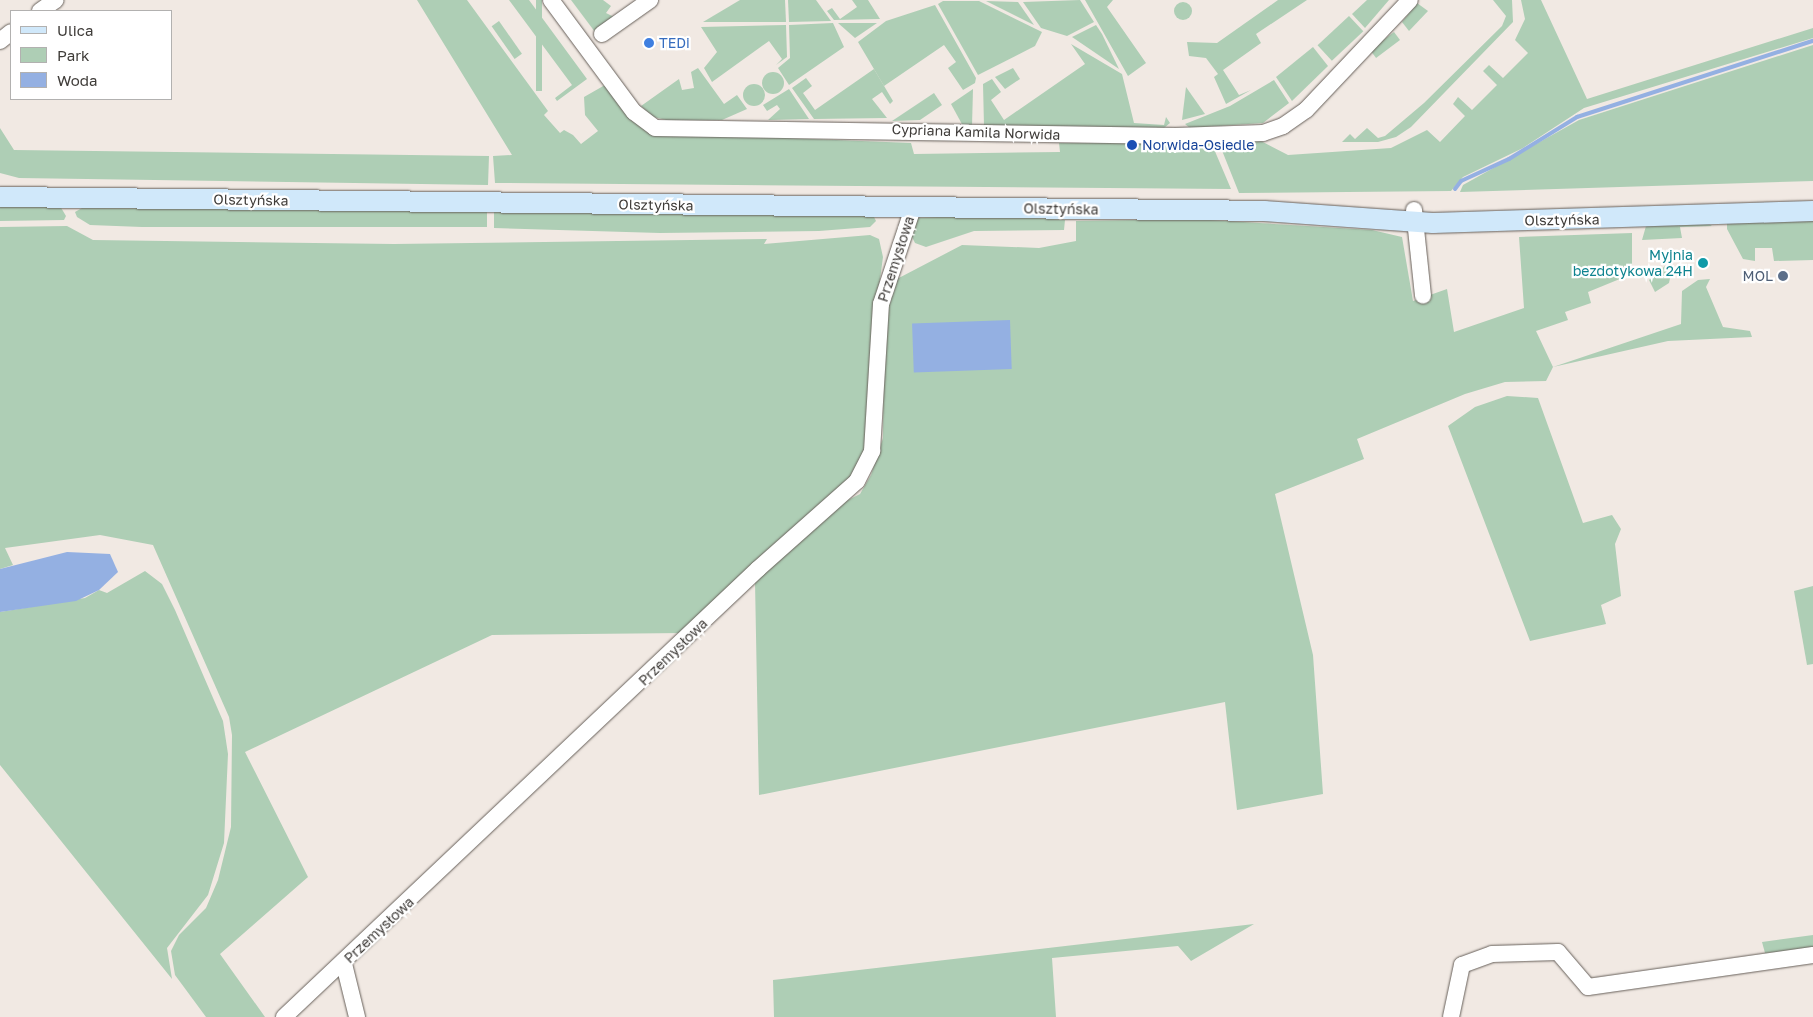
<!DOCTYPE html>
<html>
<head>
<meta charset="utf-8">
<style>
  body { margin:0 }
  #map { position:relative; width:1813px; height:1017px; overflow:hidden; background:#f1e9e3; font-family:"Golos Text",sans-serif }
  div>[style] { position:absolute }
  .green>* { inset:0; background:#aeceb5; transform-origin:0 0 }
  .round { border-radius:50% }
  .water>* { inset:0; background:#94b0e2; transform-origin:0 0 }
  .stream>* { height:4px; margin:-2px; padding:0 2px; transform-origin:2px; border-radius:2px; background:#94b0e2 }
  .roads { filter:drop-shadow(0 0 1px #67605a) drop-shadow(0 0 1px #67605a) }
  .minor>* { height:16px; margin:-8px; padding:0 8px; transform-origin:8px; border-radius:8px; background:#fff }
  .major>* { height:20px; margin:-10px; padding:0 10px; transform-origin:10px; border-radius:10px; background:#d0e8fa }
  .dots>* { width:14px; height:14px; translate:-50% -50%; box-sizing:border-box; border:2px solid #fff; border-radius:50% }
  span { translate:-50% -50%; white-space:nowrap; text-align:center; line-height:1.15; -webkit-text-stroke:4.5px #fff; paint-order:stroke }
  .shop-label { font-size:14px; color:#366cbe }
  .left { translate:0 -50%; text-align:left }
  .street-label { font-size:14px; color:#3f3c39 }
  .transit-label { font-size:14px; color:#164399 }
  .culture-label { font-size:14px; color:#0d838f }
  .right { translate:-100% -50%; text-align:right }
  .service-label { font-size:14px; color:#4e5e75 }
  .legend { position:absolute; left:10px; top:10px; width:162px; height:90px; box-sizing:border-box; background:#fff; border:1px solid #b2b1b0; margin:0; padding:6px 9px; list-style:none; font-size:15px; color:#3f3c39 }
  .legend li { display:flex; align-items:center; gap:10px; height:25px }
  .legend b { width:25px; border:1px solid #b2b1b0 }
</style>
</head>
<body>
<div id="map">
  <div class="green">
    <div style="clip-path:polygon(417px 0,467px 0,548px 111px,544px 115px,560px 133px,564px 130px,573px 135px,581px 144px,598px 131px,585px 115px,584px 97px,605px 85px,635px 122px,716px 135px,911px 143px,914px 154px,1060px 152px,1059px 143px,1211px 142px,1231px 189px,495px 183px,493px 156px,512px 155px)"></div>
    <div style="clip-path:polygon(509px 0,529px 0,587px 79px,557px 101px,555px 98px,572px 85px)"></div>
    <div style="left:536px;top:0;width:6px;height:91px"></div>
    <div style="clip-path:polygon(571px 0,603px 0,611px 6px,606px 13px,614px 17px,595px 32px)"></div>
    <div style="clip-path:polygon(740px 0,785px 0,786px 22px,703px 22px)"></div>
    <div style="clip-path:polygon(788px 0,816px 0,831px 21px,789px 22px)"></div>
    <div style="clip-path:polygon(852px 0,868px 0,880px 19px,834px 20px,827px 11px,832px 8px,840px 19px,857px 7px)"></div>
    <div style="clip-path:polygon(1080px 0,1094px 22px,1067px 36px,1041px 28px,1023px 2px)"></div>
    <div style="clip-path:polygon(1085px 0,1113px 0,1107px 7px,1146px 63px,1128px 76px)"></div>
    <div style="clip-path:polygon(1278px 0,1307px 0,1256px 34px,1261px 43px,1223px 70px,1239px 95px,1251px 90px,1226px 104px,1214px 77px,1218px 74px,1206px 58px,1189px 56px,1187px 42px,1217px 43px)"></div>
    <div style="clip-path:polygon(1367px 0,1389px 0,1365px 28px,1352px 14px)"></div>
    <div style="clip-path:polygon(1493px 0,1512px 0,1513px 22px,1411px 127px,1396px 137px,1378px 142px,1342px 142px,1350px 134px,1355px 139px,1367px 128px,1378px 138px,1385px 136px,1424px 103px,1502px 26px,1506px 16px)"></div>
    <div style="clip-path:polygon(1521px 0,1541px 0,1587px 99px,1813px 28px,1813px 38px,1584px 108px,1523px 148px,1463px 177px,1451px 191px,1239px 193px,1219px 143px,1259px 140px,1288px 155px,1391px 148px,1427px 130px,1440px 142px,1465px 116px,1453px 104px,1458px 97px,1472px 110px,1497px 85px,1483px 71px,1489px 65px,1503px 78px,1528px 53px,1515px 40px,1525px 19px)"></div>
    <div style="clip-path:polygon(943px 1px,979px 1px,1042px 32px,1035px 46px,978px 75px,938px 4px)"></div>
    <div style="clip-path:polygon(986px 1px,1018px 2px,1034px 25px)"></div>
    <div class="round" style="left:1174px;top:2px;width:18px;height:18px"></div>
    <div style="clip-path:polygon(1417px 3px,1428px 11px,1409px 31px,1402px 22px)"></div>
    <div style="clip-path:polygon(935px 5px,976px 78px,975px 83px,963px 90px,948px 68px,956px 62px,944px 45px,884px 86px,858px 42px,886px 21px)"></div>
    <div style="left:1349px;top:16px;width:21px;height:43px;rotate:47deg"></div>
    <div style="left:499px;top:21px;width:40px;height:9px;rotate:55deg"></div>
    <div style="clip-path:polygon(833px 23px,844px 47px,789px 85px,778px 68px,790px 58px,789px 25px)"></div>
    <div style="clip-path:polygon(838px 23px,877px 23px,855px 38px)"></div>
    <div style="clip-path:polygon(786px 25px,787px 57px,776px 65px,782px 59px,769px 41px,712px 82px,704px 68px,717px 52px,701px 27px)"></div>
    <div style="clip-path:polygon(1096px 25px,1102px 34px,1119px 69px,1072px 37px)"></div>
    <div style="left:1394px;top:32px;width:10px;height:30px;rotate:53deg"></div>
    <div style="clip-path:polygon(1071px 44px,1122px 74px,1134px 123px,1164px 125px,1166px 117px,1170px 123px,1164px 128px,984px 126px,983px 84px,992px 79px,1001px 92px,991px 100px,1004px 120px,1085px 64px)"></div>
    <div style="clip-path:polygon(1813px 45px,1813px 181px,1460px 192px,1463px 185px,1579px 120px)"></div>
    <div style="clip-path:polygon(1313px 47px,1328px 66px,1292px 101px,1276px 77px)"></div>
    <div style="clip-path:polygon(698px 68px,724px 104px,737px 95px,747px 109px,722px 120px,671px 121px,653px 117px,641px 106px,679px 79px,682px 90px,694px 88px,691px 72px)"></div>
    <div style="clip-path:polygon(1013px 68px,1020px 79px,1005px 89px,995px 77px)"></div>
    <div style="clip-path:polygon(874px 69px,893px 101px,890px 104px,882px 92px,872px 99px,887px 118px,814px 119px,792px 88px,806px 78px,812px 86px,803px 93px,815px 110px)"></div>
    <div class="round" style="left:762px;top:72px;width:22px;height:22px"></div>
    <div style="clip-path:polygon(1274px 80px,1289px 103px,1263px 123px,1190px 128px,1185px 124px,1230px 106px)"></div>
    <div class="round" style="left:743px;top:84px;width:22px;height:22px"></div>
    <div style="clip-path:polygon(1186px 87px,1205px 114px,1182px 120px)"></div>
    <div style="clip-path:polygon(789px 89px,809px 119px,768px 120px,780px 109px,777px 105px,767px 111px,763px 105px)"></div>
    <div style="clip-path:polygon(973px 89px,972px 126px,963px 126px,951px 104px)"></div>
    <div style="clip-path:polygon(934px 93px,942px 105px,920px 120px,892px 121px)"></div>
    <div style="clip-path:polygon(0 128px,14px 150px,489px 156px,488px 185px,19px 178px,0 173px)"></div>
    <div style="clip-path:polygon(0 204px,60px 206px,66px 216px,64px 220px,0 221px)"></div>
    <div style="clip-path:polygon(82px 208px,487px 210px,487px 227px,142px 227px,90px 225px,77px 217px,75px 212px)"></div>
    <div style="clip-path:polygon(494px 212px,873px 215px,876px 221px,870px 227px,819px 231px,660px 233px,494px 228px)"></div>
    <div style="clip-path:polygon(993px 215px,1065px 220px,1064px 230px,974px 231px,926px 247px,915px 243px,911px 235px,911px 218px)"></div>
    <div style="clip-path:polygon(1813px 215px,1813px 260px,1774px 261px,1772px 248px,1755px 248px,1755px 261px,1743px 259px,1727px 229px,1727px 218px)"></div>
    <div style="clip-path:polygon(1194px 219px,1372px 230px,1402px 237px,1413px 301px,1447px 289px,1454px 332px,1524px 308px,1519px 237px,1632px 233px,1632px 274px,1588px 292px,1591px 303px,1565px 312px,1568px 320px,1536px 331px,1553px 367px,1681px 324px,1682px 291px,1698px 280px,1710px 279px,1706px 287px,1723px 327px,1750px 331px,1752px 337px,1668px 341px,1553px 367px,1546px 381px,1505px 382px,1465px 394px,1357px 439px,1364px 459px,1275px 494px,1313px 655px,1323px 794px,1237px 810px,1225px 702px,759px 795px,755px 582px,834px 507px,860px 494px,871px 475px,883px 438px,884px 320px,895px 280px,962px 245px,1039px 248px,1076px 241px,1076px 221px)"></div>
    <div style="clip-path:polygon(1703px 220px,1712px 226px,1680px 227px,1682px 238px,1642px 240px,1646px 226px)"></div>
    <div style="clip-path:polygon(67px 226px,93px 240px,394px 244px,767px 239px,764px 244px,870px 235px,879px 239px,883px 257px,870px 353px,867px 445px,850px 479px,684px 633px,492px 635px,245px 752px,308px 877px,220px 954px,265px 1017px,206px 1017px,175px 975px,171px 951px,179px 935px,206px 908px,218px 880px,231px 827px,232px 735px,229px 717px,153px 545px,100px 535px,5px 548px,13px 565px,0 569px,0 227px)"></div>
    <div style="clip-path:polygon(1665px 266px,1672px 269px,1669px 283px,1655px 292px,1649px 280px)"></div>
    <div style="clip-path:polygon(1507px 396px,1538px 398px,1583px 523px,1612px 515px,1621px 529px,1615px 544px,1621px 596px,1601px 605px,1606px 624px,1530px 641px,1448px 426px,1475px 407px)"></div>
    <div style="clip-path:polygon(145px 571px,162px 584px,175px 610px,223px 721px,228px 754px,224px 843px,208px 895px,167px 948px,172px 979px,0 765px,0 612px,85px 598px,99px 590px,107px 593px)"></div>
    <div style="clip-path:polygon(1813px 586px,1813px 664px,1807px 665px,1794px 591px)"></div>
    <div style="clip-path:polygon(1254px 924px,1191px 961px,1178px 946px,1052px 958px,1056px 1017px,774px 1017px,773px 980px)"></div>
    <div style="clip-path:polygon(1813px 935px,1813px 949px,1765px 953px,1762px 942px)"></div>
  </div>
  <div class="water">
    <div style="left:1010px;top:320px;width:49px;height:98px;rotate:88deg"></div>
    <div style="clip-path:polygon(67px 552px,110px 554px,118px 572px,99px 590px,76px 601px,0 612px,0 569px)"></div>
  </div>
  <div class="stream">
    <div style="left:1455px;top:189px;width:10px;rotate:-53deg"></div>
    <div style="left:1461px;top:181px;width:53px;rotate:-24.6deg"></div>
    <div style="left:1509px;top:159px;width:80px;rotate:-31.7deg"></div>
    <div style="left:1577px;top:117px;width:248px;rotate:-17.9deg"></div>
  </div>
  <div class="roads">
    <div class="minor">
      <div style="left:551px;top:0;width:139px;rotate:53.5deg"></div>
      <div style="left:634px;top:112px;width:26px;rotate:37deg"></div>
      <div style="left:655px;top:128px;width:521px;rotate:0.88deg"></div>
      <div style="left:1176px;top:136px;width:87px;rotate:-2deg"></div>
      <div style="left:1263px;top:133px;width:21px;rotate:-19deg"></div>
      <div style="left:1283px;top:126px;width:28px;rotate:-35deg"></div>
      <div style="left:1306px;top:110px;width:151px;rotate:-46.6deg"></div>
      <div style="left:40px;top:11px;width:19px;rotate:-35deg"></div>
      <div style="left:602px;top:34px;width:59px;rotate:-35.3deg"></div>
      <div style="left:0;top:41px;width:14px;rotate:-39deg"></div>
      <div style="left:1414px;top:210px;width:86px;rotate:84deg"></div>
      <div style="left:344px;top:964px;width:55px;rotate:76.2deg"></div>
      <div style="left:284px;top:1017px;width:652px;rotate:-43.38deg"></div>
      <div style="left:758px;top:569px;width:132px;rotate:-41.6deg"></div>
      <div style="left:857px;top:481px;width:34px;rotate:-63deg"></div>
      <div style="left:872px;top:451px;width:147px;rotate:-86.5deg"></div>
      <div style="left:881px;top:304px;width:101px;rotate:-71.6deg"></div>
      <div style="left:1451px;top:1017px;width:53px;rotate:-78.1deg"></div>
      <div style="left:1462px;top:965px;width:32px;rotate:-20deg"></div>
      <div style="left:1492px;top:954px;width:66px;rotate:-1.7deg"></div>
      <div style="left:1558px;top:952px;width:46px;rotate:49.4deg"></div>
      <div style="left:1588px;top:987px;width:227px;rotate:-8.1deg"></div>
    </div>
    <div class="major">
      <div style="left:0;top:197px;width:1264px;rotate:0.63deg"></div>
      <div style="left:1264px;top:211px;width:169px;rotate:4.1deg"></div>
      <div style="left:1433px;top:223px;width:380px;rotate:-1.8deg"></div>
    </div>
  </div>
  <div class="dots">
    <div style="left:649px;top:43px;background:#3f7fe0"></div>
    <div style="left:1132px;top:145px;background:#1a4fb4"></div>
    <div style="left:1703px;top:263px;background:#0f9aa8"></div>
    <div style="left:1783px;top:276px;background:#5c6f8a"></div>
  </div>
  <div class="shop-label">
    <span class="left" style="left:659px;top:43px">TEDi</span>
  </div>
  <div class="street-label">
    <span style="left:976px;top:132px;rotate:2deg">Cypriana Kamila Norwida</span>
    <span style="left:251px;top:200px;rotate:1deg">Olsztyńska</span>
    <span style="left:656px;top:205px;rotate:1deg">Olsztyńska</span>
    <span style="left:1061px;top:209px;rotate:1deg">Olsztyńska</span>
    <span style="left:1562px;top:220px;rotate:-1deg">Olsztyńska</span>
    <span style="left:896px;top:259px;rotate:-72deg">Przemysłowa</span>
    <span style="left:673px;top:652px;rotate:-44deg">Przemysłowa</span>
    <span style="left:379px;top:930px;rotate:-43deg">Przemysłowa</span>
  </div>
  <div class="transit-label">
    <span class="left" style="left:1142px;top:145px">Norwida-Osiedle</span>
  </div>
  <div class="culture-label">
    <span class="right" style="left:1693px;top:263px">Myjnia<br>bezdotykowa 24H</span>
  </div>
  <div class="service-label">
    <span class="right" style="left:1773px;top:276px">MOL</span>
  </div>
  <ul class="legend">
  <li><b style="height:6px;background:#d0e8fa"></b>Ulica</li>
  <li><b style="height:14px;background:#aeceb5"></b>Park</li>
  <li><b style="height:14px;background:#94b0e2"></b>Woda</li>
  </ul>
</div>
</body>
</html>
